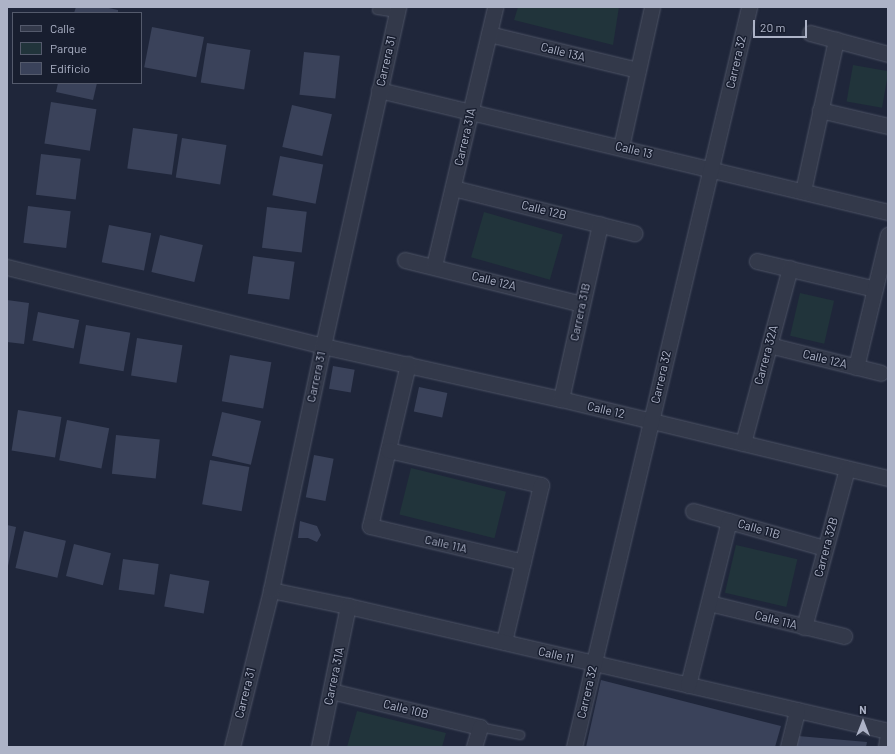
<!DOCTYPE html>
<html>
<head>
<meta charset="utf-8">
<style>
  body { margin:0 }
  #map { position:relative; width:895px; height:754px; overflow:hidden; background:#1f263a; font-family:Barlow,sans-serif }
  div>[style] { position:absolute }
  .green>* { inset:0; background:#21343b; transform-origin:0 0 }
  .building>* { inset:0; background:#3a425a; transform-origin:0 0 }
  .roads { filter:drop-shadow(0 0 1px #4d5365) drop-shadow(0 0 1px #4d5365) }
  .lane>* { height:8px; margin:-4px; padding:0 4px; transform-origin:4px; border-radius:4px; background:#33394a }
  .street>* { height:15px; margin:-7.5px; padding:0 7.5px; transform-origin:7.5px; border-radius:7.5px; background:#33394a }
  span { translate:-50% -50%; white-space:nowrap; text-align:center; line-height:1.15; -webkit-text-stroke:3px #181e2f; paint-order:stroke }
  .street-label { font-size:12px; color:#adb3c7 }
  .frame { position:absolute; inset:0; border:8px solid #adb3c7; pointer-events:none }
  .legend { position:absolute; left:12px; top:12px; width:130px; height:72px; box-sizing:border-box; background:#181e2f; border:1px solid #545a6c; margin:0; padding:5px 7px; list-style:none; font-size:12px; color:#adb3c7 }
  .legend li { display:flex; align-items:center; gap:8px; height:20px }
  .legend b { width:20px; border:1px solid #545a6c }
  .north { position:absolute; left:843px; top:702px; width:40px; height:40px; -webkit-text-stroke:3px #181e2f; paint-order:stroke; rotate:0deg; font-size:11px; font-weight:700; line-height:16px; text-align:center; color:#adb3c7 }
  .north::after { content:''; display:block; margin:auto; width:14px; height:18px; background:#adb3c7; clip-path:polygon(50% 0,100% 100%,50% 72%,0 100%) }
  .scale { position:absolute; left:753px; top:20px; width:54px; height:18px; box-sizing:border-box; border:2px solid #adb3c7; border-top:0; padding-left:5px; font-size:12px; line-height:14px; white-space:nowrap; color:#adb3c7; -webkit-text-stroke:3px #181e2f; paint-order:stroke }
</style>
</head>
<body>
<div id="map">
  <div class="green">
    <div style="clip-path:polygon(518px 7px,619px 7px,613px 45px,514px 20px)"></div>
    <div style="left:853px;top:65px;width:36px;height:37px;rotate:10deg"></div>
    <div style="left:484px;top:212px;width:82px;height:47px;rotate:16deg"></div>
    <div style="left:800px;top:293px;width:35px;height:44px;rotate:13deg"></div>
    <div style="left:411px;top:468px;width:98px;height:48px;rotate:14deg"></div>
    <div style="left:736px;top:545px;width:63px;height:49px;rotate:13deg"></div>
    <div style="clip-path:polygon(357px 711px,446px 733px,442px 747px,347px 747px)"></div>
  </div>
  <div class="building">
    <div style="clip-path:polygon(76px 7px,104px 7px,118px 10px,118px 13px,74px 13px)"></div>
    <div style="left:152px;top:27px;width:53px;height:41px;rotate:11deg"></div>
    <div style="left:207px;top:43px;width:44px;height:40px;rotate:9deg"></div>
    <div style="left:304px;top:52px;width:36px;height:43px;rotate:6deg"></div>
    <div style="clip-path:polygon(58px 83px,97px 83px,93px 100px,56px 92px)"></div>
    <div style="left:51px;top:102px;width:46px;height:42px;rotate:9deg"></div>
    <div style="left:292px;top:105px;width:41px;height:43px;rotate:13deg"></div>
    <div style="left:133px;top:128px;width:45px;height:41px;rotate:8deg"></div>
    <div style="left:182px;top:138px;width:45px;height:40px;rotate:9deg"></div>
    <div style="left:41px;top:154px;width:40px;height:41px;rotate:7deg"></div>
    <div style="left:280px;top:156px;width:44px;height:40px;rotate:11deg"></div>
    <div style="left:28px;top:206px;width:43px;height:37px;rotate:7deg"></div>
    <div style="left:267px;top:207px;width:40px;height:41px;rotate:7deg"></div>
    <div style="left:109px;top:225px;width:43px;height:38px;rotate:11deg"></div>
    <div style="left:160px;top:235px;width:44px;height:38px;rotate:13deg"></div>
    <div style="left:253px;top:256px;width:42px;height:38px;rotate:8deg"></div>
    <div style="clip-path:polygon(7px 300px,29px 303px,24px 344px,7px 342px)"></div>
    <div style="left:38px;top:312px;width:42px;height:29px;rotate:11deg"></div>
    <div style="left:86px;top:325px;width:45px;height:39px;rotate:10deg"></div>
    <div style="left:137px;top:338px;width:46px;height:38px;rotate:9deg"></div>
    <div style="left:230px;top:355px;width:42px;height:47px;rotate:10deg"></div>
    <div style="left:333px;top:366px;width:22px;height:23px;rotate:10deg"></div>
    <div style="left:419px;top:387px;width:29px;height:25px;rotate:12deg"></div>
    <div style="left:18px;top:410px;width:44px;height:41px;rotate:9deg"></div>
    <div style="left:222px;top:412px;width:40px;height:45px;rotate:13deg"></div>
    <div style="left:67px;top:420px;width:43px;height:41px;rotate:11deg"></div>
    <div style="left:116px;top:435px;width:44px;height:39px;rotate:6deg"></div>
    <div style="left:314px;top:455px;width:20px;height:43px;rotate:11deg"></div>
    <div style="left:210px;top:460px;width:40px;height:45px;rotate:10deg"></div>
    <div style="clip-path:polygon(300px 521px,317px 526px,321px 535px,317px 542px,308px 538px,298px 538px)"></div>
    <div style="clip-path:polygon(7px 525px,16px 527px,8px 566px,7px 566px)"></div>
    <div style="left:24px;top:531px;width:43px;height:38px;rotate:13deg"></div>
    <div style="left:74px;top:544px;width:38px;height:33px;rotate:14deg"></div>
    <div style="left:123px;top:559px;width:36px;height:31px;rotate:8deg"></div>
    <div style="left:170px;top:574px;width:40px;height:33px;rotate:10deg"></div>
    <div style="clip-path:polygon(601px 680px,781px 726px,775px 747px,586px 747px)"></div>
    <div style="clip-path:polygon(798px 736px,867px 742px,866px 747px,796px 747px)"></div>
  </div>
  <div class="roads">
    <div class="lane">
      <div style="left:377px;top:10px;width:19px;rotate:9deg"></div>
      <div style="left:480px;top:727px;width:41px;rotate:11.3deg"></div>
    </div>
    <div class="street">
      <div style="left:810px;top:33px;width:81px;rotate:15.1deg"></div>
      <div style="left:489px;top:34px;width:153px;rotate:13.6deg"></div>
      <div style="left:379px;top:90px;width:523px;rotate:13.48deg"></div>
      <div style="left:820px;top:110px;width:70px;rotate:13.2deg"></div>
      <div style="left:621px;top:147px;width:143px;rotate:-77.5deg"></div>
      <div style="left:453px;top:188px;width:187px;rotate:14deg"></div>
      <div style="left:803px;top:191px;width:155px;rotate:-77.7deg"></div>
      <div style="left:405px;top:260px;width:182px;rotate:14deg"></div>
      <div style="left:757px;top:261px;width:121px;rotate:13.3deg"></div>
      <div style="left:434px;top:266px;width:266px;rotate:-76.7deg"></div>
      <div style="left:7px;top:267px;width:326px;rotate:14deg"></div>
      <div style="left:323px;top:346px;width:244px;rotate:12.6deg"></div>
      <div style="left:561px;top:399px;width:336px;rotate:13.6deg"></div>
      <div style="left:769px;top:345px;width:115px;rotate:14deg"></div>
      <div style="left:408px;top:364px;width:166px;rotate:103.2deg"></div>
      <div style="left:370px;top:526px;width:157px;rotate:13.2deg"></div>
      <div style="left:856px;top:367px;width:136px;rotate:-76.4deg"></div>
      <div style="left:561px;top:399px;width:179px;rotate:-77.4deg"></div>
      <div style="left:743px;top:443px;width:181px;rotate:-75deg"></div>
      <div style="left:388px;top:450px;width:157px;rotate:12.9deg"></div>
      <div style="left:541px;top:485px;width:161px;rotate:103.3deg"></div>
      <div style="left:693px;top:511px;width:137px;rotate:15.7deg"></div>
      <div style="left:271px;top:590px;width:79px;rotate:11.7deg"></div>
      <div style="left:348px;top:606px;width:554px;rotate:13.03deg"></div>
      <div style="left:709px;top:603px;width:139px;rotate:13.7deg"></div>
      <div style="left:804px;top:627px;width:164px;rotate:-74.8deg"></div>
      <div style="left:688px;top:685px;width:169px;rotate:-76deg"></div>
      <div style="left:331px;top:691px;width:153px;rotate:13.6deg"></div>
      <div style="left:480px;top:727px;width:21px;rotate:107deg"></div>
      <div style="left:232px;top:747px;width:162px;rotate:-76deg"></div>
      <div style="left:271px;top:590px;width:249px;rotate:-78deg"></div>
      <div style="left:323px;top:346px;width:347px;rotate:-77.5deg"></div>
      <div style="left:319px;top:747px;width:144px;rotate:-78.4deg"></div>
      <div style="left:574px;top:747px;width:760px;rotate:-76.69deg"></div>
      <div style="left:788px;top:747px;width:38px;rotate:-76deg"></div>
      <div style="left:886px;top:747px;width:12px;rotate:-81deg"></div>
    </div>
  </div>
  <div class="street-label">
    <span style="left:563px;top:52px;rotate:14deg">Calle 13A</span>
    <span style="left:386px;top:61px;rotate:-77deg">Carrera 31</span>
    <span style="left:736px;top:62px;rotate:-77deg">Carrera 32</span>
    <span style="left:465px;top:137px;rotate:-77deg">Carrera 31A</span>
    <span style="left:634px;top:150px;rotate:13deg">Calle 13</span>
    <span style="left:544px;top:210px;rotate:14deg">Calle 12B</span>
    <span style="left:494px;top:281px;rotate:14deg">Calle 12A</span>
    <span style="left:580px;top:312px;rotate:-78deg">Carrera 31B</span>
    <span style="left:766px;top:355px;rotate:-75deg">Carrera 32A</span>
    <span style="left:825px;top:359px;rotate:14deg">Calle 12A</span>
    <span style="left:316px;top:377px;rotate:-78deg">Carrera 31</span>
    <span style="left:661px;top:377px;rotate:-77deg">Carrera 32</span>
    <span style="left:606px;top:410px;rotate:13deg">Calle 12</span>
    <span style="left:759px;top:529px;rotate:16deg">Calle 11B</span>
    <span style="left:446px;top:544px;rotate:13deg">Calle 11A</span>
    <span style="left:826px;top:547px;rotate:-75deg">Carrera 32B</span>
    <span style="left:776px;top:620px;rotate:14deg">Calle 11A</span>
    <span style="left:556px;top:655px;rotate:13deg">Calle 11</span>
    <span style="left:334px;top:676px;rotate:-78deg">Carrera 31A</span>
    <span style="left:587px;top:692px;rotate:-77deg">Carrera 32</span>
    <span style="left:245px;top:693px;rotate:-76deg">Carrera 31</span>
    <span style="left:406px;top:709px;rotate:14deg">Calle 10B</span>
  </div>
  <div class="frame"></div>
  <ul class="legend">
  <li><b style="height:5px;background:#33394a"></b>Calle</li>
  <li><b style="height:11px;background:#21343b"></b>Parque</li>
  <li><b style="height:11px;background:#3a425a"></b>Edificio</li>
  </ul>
  <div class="north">N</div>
  <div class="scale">20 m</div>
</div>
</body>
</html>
